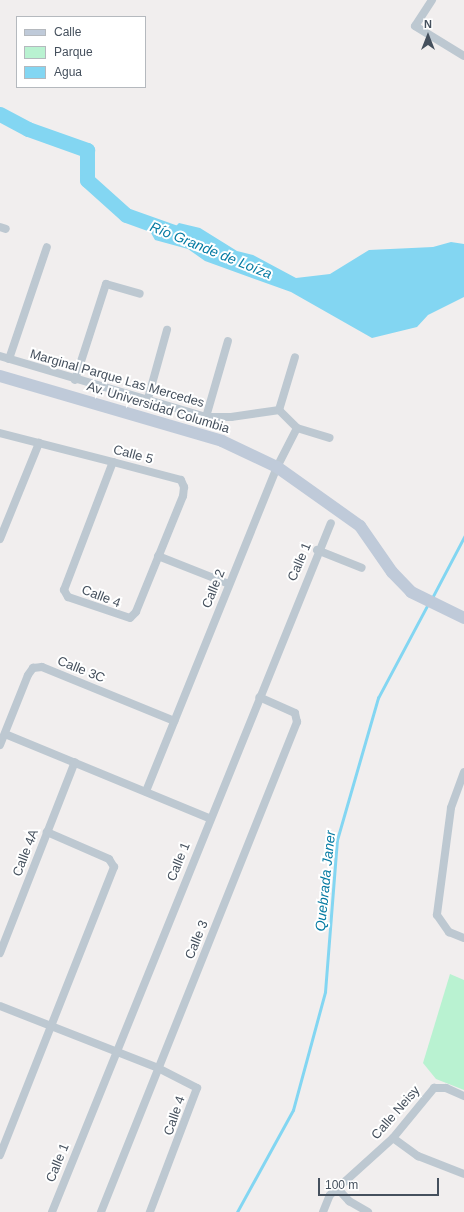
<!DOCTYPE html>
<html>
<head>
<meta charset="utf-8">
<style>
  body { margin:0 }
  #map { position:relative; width:464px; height:1212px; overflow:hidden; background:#f1eeee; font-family:Helvetica,sans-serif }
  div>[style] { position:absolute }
  .green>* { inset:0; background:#b9f2d1 }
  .water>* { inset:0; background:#83d6f2 }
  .stream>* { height:2.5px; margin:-1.25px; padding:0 1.25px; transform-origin:1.25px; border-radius:1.25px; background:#83d6f2 }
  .river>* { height:15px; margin:-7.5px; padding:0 7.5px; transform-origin:7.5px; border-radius:7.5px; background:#83d6f2 }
  .street>* { height:8px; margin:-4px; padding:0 4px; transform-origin:4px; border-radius:4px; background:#bdc8d1 }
  .secondary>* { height:12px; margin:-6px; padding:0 6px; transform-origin:6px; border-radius:6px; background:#bfcad9 }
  span { translate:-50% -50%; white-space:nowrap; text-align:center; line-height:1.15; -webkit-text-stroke:4px #fff; paint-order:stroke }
  .street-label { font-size:13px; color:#45505d }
  .water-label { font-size:14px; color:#047aa2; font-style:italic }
  .legend { position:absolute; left:16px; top:16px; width:130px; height:72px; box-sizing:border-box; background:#fff; border:1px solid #b5b9be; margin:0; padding:5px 7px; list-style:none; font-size:12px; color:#45505d }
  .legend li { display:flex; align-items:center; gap:8px; height:20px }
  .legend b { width:20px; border:1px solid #b5b9be }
  .north { position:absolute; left:408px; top:16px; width:40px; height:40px; -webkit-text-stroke:3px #fff; paint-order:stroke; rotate:0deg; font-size:11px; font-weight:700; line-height:16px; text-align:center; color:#45505d }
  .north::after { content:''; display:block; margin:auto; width:14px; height:18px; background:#45505d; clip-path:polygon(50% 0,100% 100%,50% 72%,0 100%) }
  .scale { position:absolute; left:318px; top:1178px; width:121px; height:18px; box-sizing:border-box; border:2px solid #45505d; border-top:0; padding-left:5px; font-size:12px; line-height:14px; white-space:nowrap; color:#45505d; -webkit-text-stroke:3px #fff; paint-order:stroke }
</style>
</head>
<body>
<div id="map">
  <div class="green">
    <div style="clip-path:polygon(450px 974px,464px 980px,464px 1090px,436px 1079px,423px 1063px)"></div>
  </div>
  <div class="water">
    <div style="clip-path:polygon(179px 223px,200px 228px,237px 251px,253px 255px,296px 278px,330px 274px,369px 250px,433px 247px,451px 242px,464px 244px,464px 297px,428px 315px,417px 327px,372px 338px,291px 292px,205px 261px,188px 249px,155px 240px,151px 233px,154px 226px,173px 229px)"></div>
  </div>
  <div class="stream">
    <div style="left:432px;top:598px;width:69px;rotate:-62.3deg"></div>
    <div style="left:237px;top:1212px;width:116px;rotate:-61.2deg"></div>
    <div style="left:293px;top:1110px;width:122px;rotate:-74.8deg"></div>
    <div style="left:325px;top:992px;width:152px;rotate:-85.5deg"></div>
    <div style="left:337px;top:840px;width:148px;rotate:-73.9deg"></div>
    <div style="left:378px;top:698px;width:106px;rotate:-62deg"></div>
  </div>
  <div class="river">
    <div style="left:0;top:114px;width:32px;rotate:28deg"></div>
    <div style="left:28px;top:129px;width:63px;rotate:19.6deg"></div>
    <div style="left:87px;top:150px;width:30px;rotate:90deg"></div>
    <div style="left:87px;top:180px;width:52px;rotate:41.9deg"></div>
    <div style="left:126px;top:215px;width:56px;rotate:19.7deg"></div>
  </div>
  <div class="street">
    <div style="left:432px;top:0;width:31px;rotate:123deg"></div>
    <div style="left:415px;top:26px;width:57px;rotate:31.5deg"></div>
    <div style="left:0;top:227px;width:6px;rotate:18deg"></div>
    <div style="left:0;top:356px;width:215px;rotate:16.5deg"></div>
    <div style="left:206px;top:417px;width:25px"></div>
    <div style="left:231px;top:417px;width:49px;rotate:-8.3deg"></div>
    <div style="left:279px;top:410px;width:25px;rotate:45deg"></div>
    <div style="left:297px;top:428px;width:44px;rotate:117.1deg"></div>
    <div style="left:277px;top:467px;width:350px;rotate:112deg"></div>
    <div style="left:9px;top:359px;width:118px;rotate:-71.3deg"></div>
    <div style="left:75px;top:380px;width:101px;rotate:-72.1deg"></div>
    <div style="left:106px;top:284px;width:35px;rotate:16deg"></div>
    <div style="left:147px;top:402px;width:75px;rotate:-74.5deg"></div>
    <div style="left:279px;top:410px;width:55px;rotate:-73.2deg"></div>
    <div style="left:206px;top:417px;width:79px;rotate:-73.9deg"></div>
    <div style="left:297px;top:428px;width:34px;rotate:17deg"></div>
    <div style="left:0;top:433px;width:117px;rotate:14.4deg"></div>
    <div style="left:113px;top:462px;width:70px;rotate:14.8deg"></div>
    <div style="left:181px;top:480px;width:8px;rotate:67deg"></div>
    <div style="left:184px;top:487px;width:9px;rotate:96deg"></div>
    <div style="left:183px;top:496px;width:125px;rotate:112.1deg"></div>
    <div style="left:136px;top:612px;width:8px;rotate:135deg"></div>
    <div style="left:130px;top:618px;width:65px;rotate:-161.3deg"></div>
    <div style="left:68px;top:597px;width:8px;rotate:-120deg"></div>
    <div style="left:64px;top:590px;width:137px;rotate:-69.1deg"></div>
    <div style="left:0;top:539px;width:104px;rotate:-67.9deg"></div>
    <div style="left:317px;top:550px;width:48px;rotate:21.8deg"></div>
    <div style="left:158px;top:556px;width:76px;rotate:21.5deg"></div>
    <div style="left:5px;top:734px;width:221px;rotate:22.4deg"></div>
    <div style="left:0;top:745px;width:75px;rotate:-68.2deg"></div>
    <div style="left:28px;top:675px;width:9px;rotate:-54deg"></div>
    <div style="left:33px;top:668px;width:9px;rotate:-6deg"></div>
    <div style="left:42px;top:667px;width:143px;rotate:22.2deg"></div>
    <div style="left:464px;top:772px;width:38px;rotate:110deg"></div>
    <div style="left:451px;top:808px;width:108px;rotate:97.5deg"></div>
    <div style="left:437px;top:915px;width:21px;rotate:55deg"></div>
    <div style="left:449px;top:932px;width:16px;rotate:22deg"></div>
    <div style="left:0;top:953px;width:205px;rotate:-68.6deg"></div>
    <div style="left:0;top:1006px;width:170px;rotate:21.4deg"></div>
    <div style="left:158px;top:1068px;width:44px;rotate:27.1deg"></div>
    <div style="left:197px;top:1088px;width:133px;rotate:110.8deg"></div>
    <div style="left:393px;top:1138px;width:31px;rotate:36deg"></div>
    <div style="left:418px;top:1156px;width:49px;rotate:21.4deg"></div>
    <div style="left:0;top:1155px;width:310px;rotate:-68.4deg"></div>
    <div style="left:114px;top:867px;width:9px;rotate:-122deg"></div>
    <div style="left:109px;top:859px;width:68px;rotate:-156.5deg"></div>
    <div style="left:337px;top:1188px;width:18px;rotate:47deg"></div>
    <div style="left:349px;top:1201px;width:22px;rotate:30deg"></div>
    <div style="left:52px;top:1212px;width:743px;rotate:-67.96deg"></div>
    <div style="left:101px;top:1212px;width:528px;rotate:-68.2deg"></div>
    <div style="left:297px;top:722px;width:9px;rotate:-103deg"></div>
    <div style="left:295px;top:713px;width:39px;rotate:-156deg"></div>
    <div style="left:323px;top:1212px;width:18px;rotate:-68deg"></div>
    <div style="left:330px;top:1195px;width:85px;rotate:-42.1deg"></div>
    <div style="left:393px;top:1138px;width:65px;rotate:-50.6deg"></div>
    <div style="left:434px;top:1088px;width:12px"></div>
    <div style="left:446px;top:1088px;width:20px;rotate:24deg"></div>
  </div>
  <div class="secondary">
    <div style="left:0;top:376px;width:231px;rotate:16.3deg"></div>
    <div style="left:222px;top:441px;width:61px;rotate:25.3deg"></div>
    <div style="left:277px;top:467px;width:102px;rotate:35.4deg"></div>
    <div style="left:360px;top:526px;width:56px;rotate:55.2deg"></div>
    <div style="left:392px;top:572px;width:28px;rotate:46deg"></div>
    <div style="left:411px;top:592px;width:59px;rotate:26.1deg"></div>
  </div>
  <div class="street-label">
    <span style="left:117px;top:379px;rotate:16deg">Marginal Parque Las Mercedes</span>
    <span style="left:158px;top:408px;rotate:17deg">Av. Universidad Columbia</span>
    <span style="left:133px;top:455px;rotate:15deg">Calle 5</span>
    <span style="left:300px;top:562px;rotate:-67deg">Calle 1</span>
    <span style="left:214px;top:589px;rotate:-68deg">Calle 2</span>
    <span style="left:101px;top:597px;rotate:21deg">Calle 4</span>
    <span style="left:81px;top:670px;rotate:22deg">Calle 3C</span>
    <span style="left:26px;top:853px;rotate:-69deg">Calle 4A</span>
    <span style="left:179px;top:862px;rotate:-68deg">Calle 1</span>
    <span style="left:197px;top:940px;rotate:-68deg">Calle 3</span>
    <span style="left:396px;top:1113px;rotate:-49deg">Calle Neisy</span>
    <span style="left:175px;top:1116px;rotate:-71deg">Calle 4</span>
    <span style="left:58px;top:1163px;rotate:-68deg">Calle 1</span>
  </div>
  <div class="water-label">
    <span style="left:211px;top:250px;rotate:22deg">Río Grande de Loíza</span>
    <span style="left:325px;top:881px;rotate:-84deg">Quebrada Janer</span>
  </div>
  <ul class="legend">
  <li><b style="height:5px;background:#bfcad9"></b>Calle</li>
  <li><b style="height:11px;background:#b9f2d1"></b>Parque</li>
  <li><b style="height:11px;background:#83d6f2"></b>Agua</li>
  </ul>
  <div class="north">N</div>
  <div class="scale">100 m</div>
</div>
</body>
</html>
